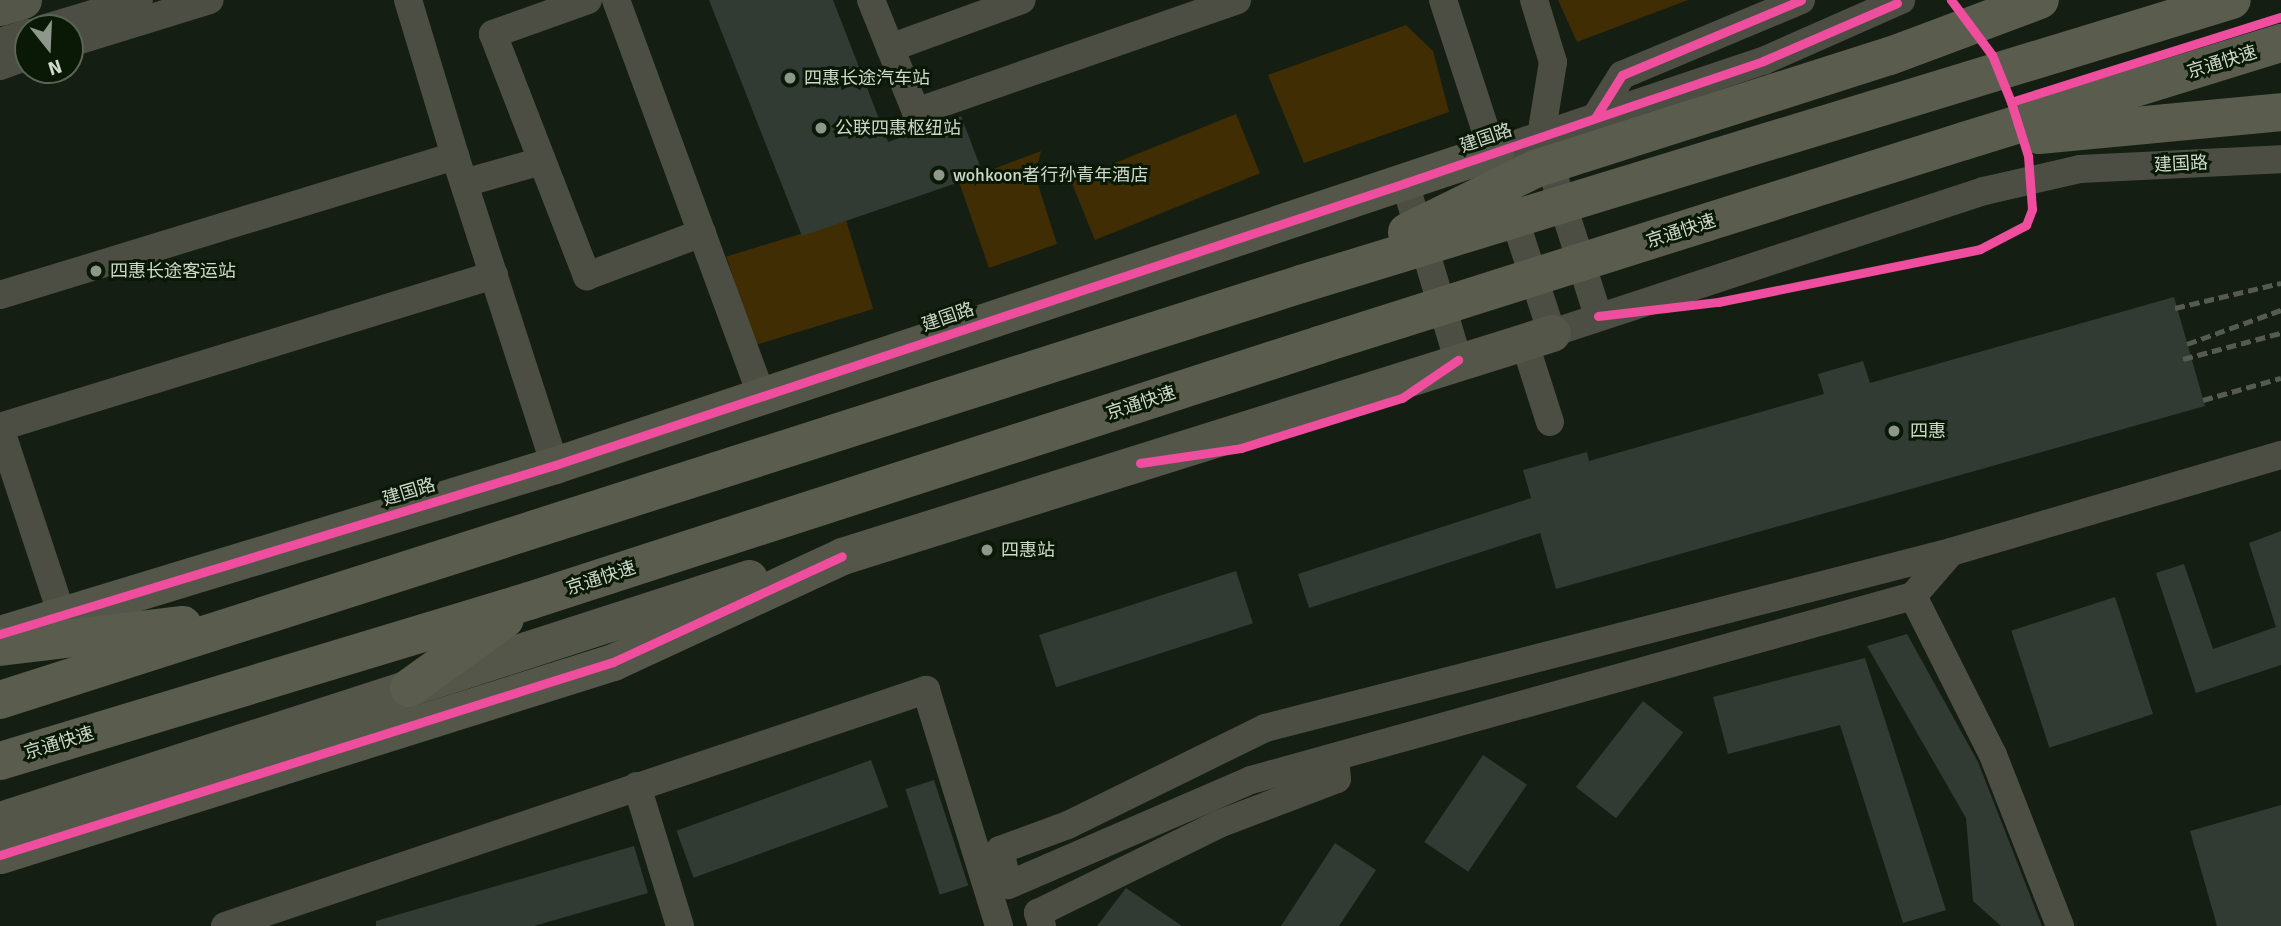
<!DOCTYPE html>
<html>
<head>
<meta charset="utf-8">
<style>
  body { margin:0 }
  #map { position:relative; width:2281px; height:926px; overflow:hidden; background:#151e13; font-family:Signika,"Noto Sans SC",sans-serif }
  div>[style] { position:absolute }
  .green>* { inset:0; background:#402d04; transform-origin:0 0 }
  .building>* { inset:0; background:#313b34; transform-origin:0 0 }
  .minor>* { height:28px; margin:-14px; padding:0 14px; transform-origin:14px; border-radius:14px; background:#4c4e43 }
  .major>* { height:37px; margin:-18.5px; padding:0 18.5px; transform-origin:18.5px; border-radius:18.5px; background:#545649 }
  .highway>* { height:38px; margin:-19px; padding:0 19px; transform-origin:19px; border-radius:19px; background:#5a5c4e }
  .rail>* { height:5px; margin-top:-2.5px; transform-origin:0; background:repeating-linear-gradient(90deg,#565a51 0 10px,transparent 0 15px) }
  .minor-bridge>* { height:28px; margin:-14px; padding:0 14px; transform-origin:14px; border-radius:14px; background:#4c4e43 }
  .highway-bridge>* { height:38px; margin:-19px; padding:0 19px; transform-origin:19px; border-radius:19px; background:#5a5c4e }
  .cycleway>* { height:9px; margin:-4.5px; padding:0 4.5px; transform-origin:4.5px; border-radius:4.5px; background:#ef4d9e }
  .dots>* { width:19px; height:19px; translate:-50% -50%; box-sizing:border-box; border:4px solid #091906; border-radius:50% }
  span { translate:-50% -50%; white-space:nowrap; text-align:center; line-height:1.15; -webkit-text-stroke:6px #091906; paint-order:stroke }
  .street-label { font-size:18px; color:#ced8cb }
  .poi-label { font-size:18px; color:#ced8cb }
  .left { translate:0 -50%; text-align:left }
  .north { position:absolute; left:14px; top:14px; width:70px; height:70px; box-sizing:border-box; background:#091906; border:2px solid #586555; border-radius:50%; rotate:162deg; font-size:19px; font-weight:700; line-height:28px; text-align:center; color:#ced8cb }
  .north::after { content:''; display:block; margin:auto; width:24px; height:32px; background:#8d978b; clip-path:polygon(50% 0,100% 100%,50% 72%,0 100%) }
</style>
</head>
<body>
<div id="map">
  <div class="green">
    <div style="clip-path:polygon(1558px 0,1688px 0,1577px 42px)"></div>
    <div style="clip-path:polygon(1406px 25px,1433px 51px,1449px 112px,1304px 163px,1268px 75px)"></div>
    <div style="left:1236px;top:114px;width:64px;height:178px;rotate:68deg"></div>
    <div style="clip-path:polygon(1041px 151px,1035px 175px,1057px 244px,989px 268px,959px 182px)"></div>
    <div style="left:846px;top:220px;width:93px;height:125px;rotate:73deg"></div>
  </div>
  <div class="building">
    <div style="clip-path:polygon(709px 0,833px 0,888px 142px,961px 116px,983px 174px,802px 236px)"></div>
    <div style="clip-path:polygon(2174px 297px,2205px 406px,1556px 589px,1540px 533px,1309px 608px,1298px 574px,1531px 498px,1523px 470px,1587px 452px,1589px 461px,1824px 394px,1818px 374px,1863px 361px,1870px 383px)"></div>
    <div style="clip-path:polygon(2281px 531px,2281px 665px,2196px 693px,2156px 573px,2184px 564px,2213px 649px,2276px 627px,2249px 543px)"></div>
    <div style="left:1236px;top:571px;width:55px;height:207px;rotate:72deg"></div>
    <div style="left:2115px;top:597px;width:123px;height:109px;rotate:72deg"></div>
    <div style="clip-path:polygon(1907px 634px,1978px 762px,2042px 926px,2001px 926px,1973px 901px,1966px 818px,1867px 646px)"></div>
    <div style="clip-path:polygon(1865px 658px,1946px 910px,1903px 923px,1840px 725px,1728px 754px,1713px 697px)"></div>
    <div style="left:1643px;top:701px;width:51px;height:109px;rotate:38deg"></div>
    <div style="left:1483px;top:755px;width:53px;height:105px;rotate:34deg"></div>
    <div style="left:871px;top:760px;width:50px;height:207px;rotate:70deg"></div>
    <div style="left:934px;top:780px;width:111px;height:30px;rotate:72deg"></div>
    <div style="clip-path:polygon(2281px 805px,2281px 926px,2217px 926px,2190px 831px)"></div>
    <div style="clip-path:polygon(1335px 843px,1376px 870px,1339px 926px,1281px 926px)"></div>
    <div style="clip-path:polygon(634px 846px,648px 893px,534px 926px,376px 926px,376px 921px)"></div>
    <div style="clip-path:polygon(1126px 888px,1182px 926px,1097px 926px)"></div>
  </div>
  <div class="minor">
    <div style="left:408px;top:0;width:163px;rotate:73.2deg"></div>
    <div style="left:588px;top:0;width:101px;rotate:160.3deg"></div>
    <div style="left:493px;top:34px;width:260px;rotate:68.8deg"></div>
    <div style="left:587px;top:276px;width:123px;rotate:-20.5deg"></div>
    <div style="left:616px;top:0;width:422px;rotate:69.8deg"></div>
    <div style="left:871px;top:0;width:121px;rotate:68.1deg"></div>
    <div style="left:916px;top:112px;width:340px;rotate:-19.2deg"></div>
    <div style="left:1443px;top:0;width:350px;rotate:71.9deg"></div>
    <div style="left:1552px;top:333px;width:455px;rotate:-18.2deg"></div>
    <div style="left:1984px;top:191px;width:98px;rotate:-12.9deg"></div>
    <div style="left:2080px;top:169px;width:201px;rotate:-2.8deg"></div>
    <div style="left:1534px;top:0;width:65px;rotate:73deg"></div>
    <div style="left:1553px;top:62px;width:75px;rotate:99.2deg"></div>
    <div style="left:1541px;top:136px;width:189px;rotate:72.4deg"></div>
    <div style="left:46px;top:28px;width:97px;rotate:-16.8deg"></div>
    <div style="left:0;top:42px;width:29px;rotate:-18deg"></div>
    <div style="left:70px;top:43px;width:146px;rotate:-17.1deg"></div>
    <div style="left:890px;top:48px;width:140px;rotate:-20deg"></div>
    <div style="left:0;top:66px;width:30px;rotate:-20deg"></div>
    <div style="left:1595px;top:118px;width:51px;rotate:-57.9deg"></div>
    <div style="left:1622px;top:75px;width:194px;rotate:-22.7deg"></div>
    <div style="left:1495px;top:151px;width:283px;rotate:-18.6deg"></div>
    <div style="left:1763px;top:61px;width:151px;rotate:-23.8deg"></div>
    <div style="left:464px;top:183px;width:81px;rotate:-15.8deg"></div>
    <div style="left:1405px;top:183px;width:185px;rotate:73.3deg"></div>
    <div style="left:0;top:295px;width:476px;rotate:-17deg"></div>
    <div style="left:455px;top:156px;width:325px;rotate:72.1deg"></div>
    <div style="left:1524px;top:341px;width:85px;rotate:72.2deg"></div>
    <div style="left:0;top:427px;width:517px;rotate:-17.1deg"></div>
    <div style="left:0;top:428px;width:194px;rotate:71.7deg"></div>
    <div style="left:1951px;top:552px;width:58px;rotate:130.8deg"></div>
    <div style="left:1913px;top:596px;width:687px;rotate:164.47deg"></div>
    <div style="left:1251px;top:780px;width:265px;rotate:156.6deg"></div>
    <div style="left:1008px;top:885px;width:36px;rotate:-103deg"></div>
    <div style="left:1000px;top:850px;width:72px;rotate:-20.2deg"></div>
    <div style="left:1068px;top:825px;width:220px;rotate:-26.2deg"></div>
    <div style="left:1265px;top:728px;width:708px;rotate:-14.39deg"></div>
    <div style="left:1951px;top:552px;width:344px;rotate:-16.4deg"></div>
    <div style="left:1913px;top:596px;width:178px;rotate:63.3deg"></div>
    <div style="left:1993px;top:755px;width:184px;rotate:68.6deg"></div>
    <div style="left:1042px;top:926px;width:14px;rotate:-107deg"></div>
    <div style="left:1038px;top:913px;width:202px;rotate:-26.2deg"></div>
    <div style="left:1219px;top:824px;width:126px;rotate:-20.9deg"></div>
    <div style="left:1337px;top:779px;width:22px;rotate:-95deg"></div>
  </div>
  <div class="major">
    <div style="left:0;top:7px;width:24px;rotate:-17deg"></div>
    <div style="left:0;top:634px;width:580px;rotate:-16.94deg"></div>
    <div style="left:555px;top:465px;width:991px;rotate:-18.47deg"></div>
    <div style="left:0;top:820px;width:787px;rotate:-17.91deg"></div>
    <div style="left:0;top:855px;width:643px;rotate:-17.48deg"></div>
    <div style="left:613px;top:662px;width:252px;rotate:-24.8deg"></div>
    <div style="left:842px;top:556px;width:744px;rotate:-17.44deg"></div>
  </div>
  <div class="highway">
    <div style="left:1890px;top:56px;width:160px;rotate:-20.5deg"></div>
    <div style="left:2039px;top:135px;width:243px;rotate:-5.4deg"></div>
    <div style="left:1964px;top:141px;width:332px;rotate:-17.2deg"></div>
    <div style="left:0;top:647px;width:184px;rotate:-6.9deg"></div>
    <div style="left:409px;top:688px;width:118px;rotate:-35.7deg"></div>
    <div style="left:0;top:700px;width:1366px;rotate:-17.73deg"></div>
    <div style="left:0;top:761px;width:553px;rotate:-16.83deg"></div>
    <div style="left:529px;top:601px;width:830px;rotate:-17.95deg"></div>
  </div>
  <div class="rail">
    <div style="left:2175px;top:308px;width:109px;rotate:-13.3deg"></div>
    <div style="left:2187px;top:344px;width:100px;rotate:-19.9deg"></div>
    <div style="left:2183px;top:359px;width:101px;rotate:-14.9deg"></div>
    <div style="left:2203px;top:400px;width:81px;rotate:-15.8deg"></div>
  </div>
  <div class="minor-bridge">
    <div style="left:637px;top:786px;width:146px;rotate:72.9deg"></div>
    <div style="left:225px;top:926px;width:740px;rotate:-18.61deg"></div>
    <div style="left:926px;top:690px;width:247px;rotate:72.8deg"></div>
  </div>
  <div class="highway-bridge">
    <div style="left:1407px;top:232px;width:143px;rotate:-26.2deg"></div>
    <div style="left:1535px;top:169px;width:373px;rotate:-17.7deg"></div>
    <div style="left:1301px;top:284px;width:973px;rotate:-16.96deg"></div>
    <div style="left:1319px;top:345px;width:676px;rotate:-17.55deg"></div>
  </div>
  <div class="cycleway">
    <div style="left:2011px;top:102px;width:283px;rotate:-17.5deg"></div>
    <div style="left:1595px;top:118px;width:51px;rotate:-57.9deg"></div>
    <div style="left:1622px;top:75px;width:194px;rotate:-22.7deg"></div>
    <div style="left:1598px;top:316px;width:121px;rotate:-6.7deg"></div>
    <div style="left:1718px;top:302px;width:267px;rotate:-11.4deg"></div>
    <div style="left:1980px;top:249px;width:52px;rotate:-27.6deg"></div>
    <div style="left:2026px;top:225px;width:17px;rotate:-69deg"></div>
    <div style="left:2032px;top:209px;width:53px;rotate:-94.3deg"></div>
    <div style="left:2028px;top:156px;width:57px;rotate:-107.5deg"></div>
    <div style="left:2011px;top:102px;width:51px;rotate:-112deg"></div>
    <div style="left:1992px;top:55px;width:69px;rotate:-126.7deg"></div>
    <div style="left:1140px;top:463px;width:102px;rotate:-8.4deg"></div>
    <div style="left:1241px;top:448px;width:169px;rotate:-17.3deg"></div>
    <div style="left:1402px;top:398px;width:68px;rotate:-34.2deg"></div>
    <div style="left:0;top:634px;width:580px;rotate:-16.94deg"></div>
    <div style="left:555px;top:465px;width:896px;rotate:-18.35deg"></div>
    <div style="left:1405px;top:183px;width:378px;rotate:-18.8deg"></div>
    <div style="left:1763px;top:61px;width:146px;rotate:-23.4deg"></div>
    <div style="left:0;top:855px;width:643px;rotate:-17.48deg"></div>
    <div style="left:613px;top:662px;width:252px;rotate:-24.8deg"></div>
  </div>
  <div class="dots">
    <div style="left:790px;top:78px;background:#8d978b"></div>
    <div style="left:821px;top:128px;background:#8d978b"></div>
    <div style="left:939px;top:175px;background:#8d978b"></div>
    <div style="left:96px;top:271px;background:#8d978b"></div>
    <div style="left:1894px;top:431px;background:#8d978b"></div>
    <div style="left:987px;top:550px;background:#8d978b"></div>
  </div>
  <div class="street-label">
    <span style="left:2222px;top:62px;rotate:-17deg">京通快速</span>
    <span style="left:1486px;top:138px;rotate:-19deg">建国路</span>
    <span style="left:2181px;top:164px;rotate:-3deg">建国路</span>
    <span style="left:1681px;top:231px;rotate:-18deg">京通快速</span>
    <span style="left:948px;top:317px;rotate:-19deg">建国路</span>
    <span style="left:1141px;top:403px;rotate:-18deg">京通快速</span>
    <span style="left:409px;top:492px;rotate:-17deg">建国路</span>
    <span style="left:601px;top:578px;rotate:-18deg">京通快速</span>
    <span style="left:59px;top:743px;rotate:-17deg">京通快速</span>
  </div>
  <div class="poi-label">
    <span class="left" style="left:804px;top:78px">四惠长途汽车站</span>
    <span class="left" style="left:835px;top:128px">公联四惠枢纽站</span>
    <span class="left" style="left:953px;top:175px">wohkoon者行孙青年酒店</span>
    <span class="left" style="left:110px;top:271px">四惠长途客运站</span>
    <span class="left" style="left:1910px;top:431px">四惠</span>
    <span class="left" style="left:1001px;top:550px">四惠站</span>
  </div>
  <div class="north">N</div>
</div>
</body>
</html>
